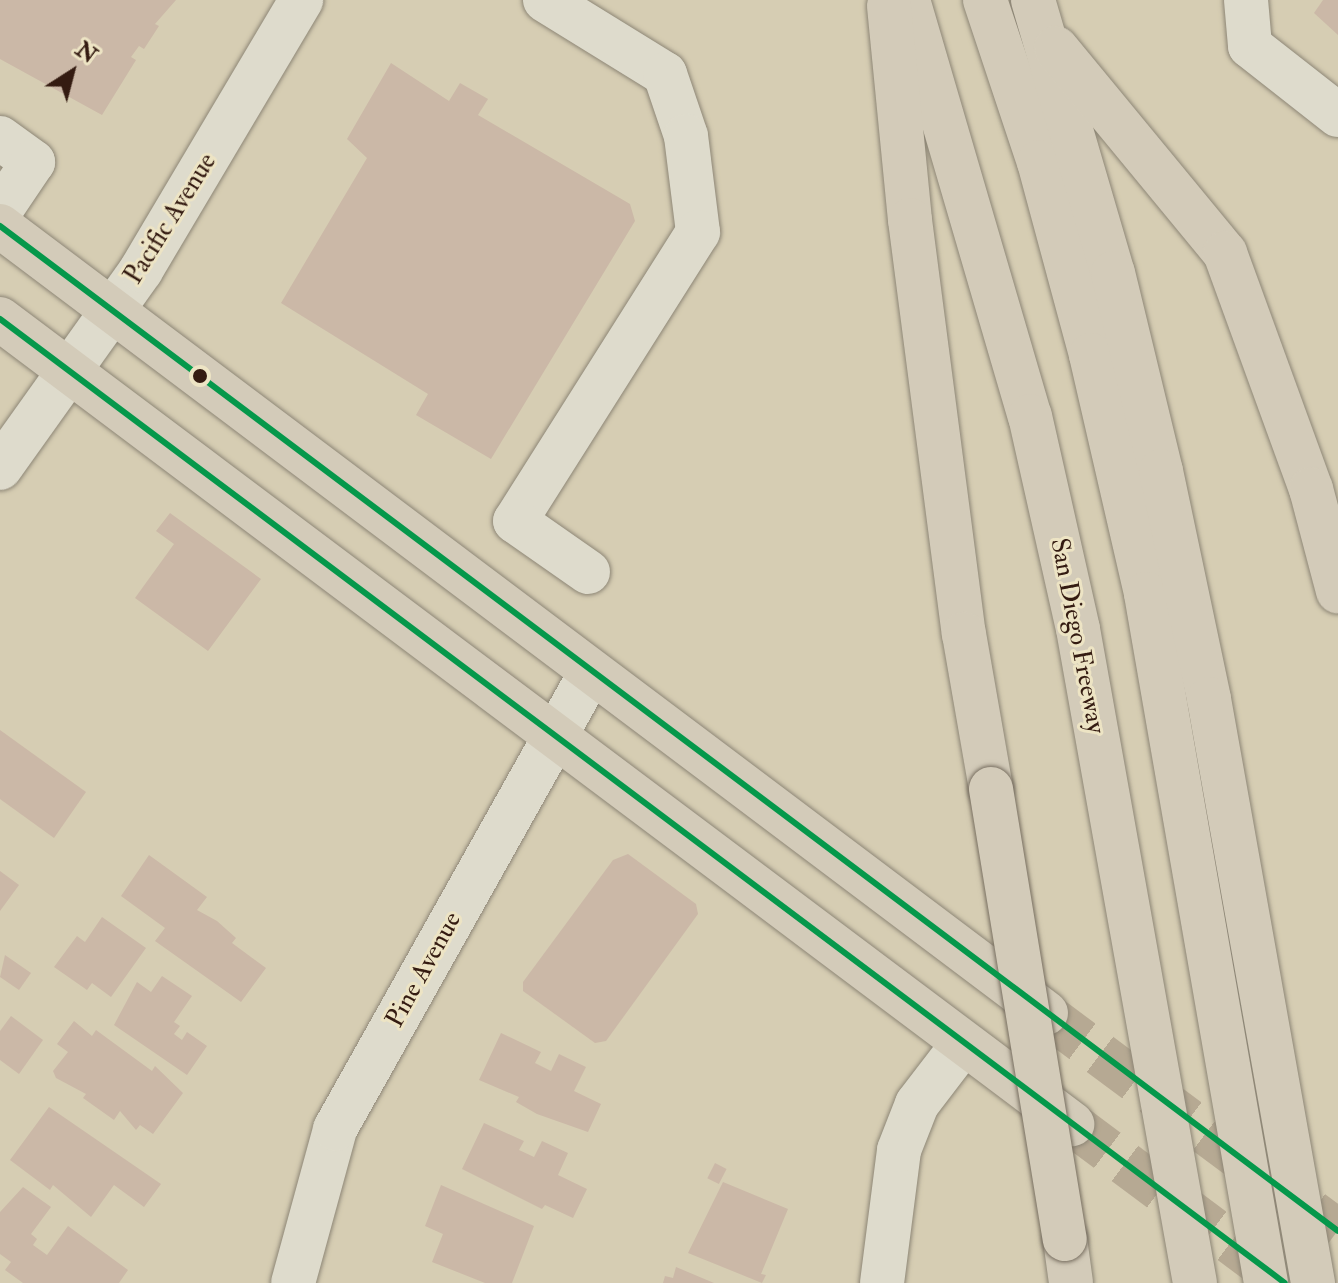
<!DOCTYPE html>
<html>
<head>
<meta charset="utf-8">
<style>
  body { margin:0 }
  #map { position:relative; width:1338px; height:1283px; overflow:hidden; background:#d6cdb3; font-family:"IM FELL Double Pica",serif }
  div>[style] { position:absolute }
  .building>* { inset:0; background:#cbb8a7; transform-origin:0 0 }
  .major-tunnel>* { height:44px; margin-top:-22px; transform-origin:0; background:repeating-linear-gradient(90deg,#b6a993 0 44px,transparent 0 66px) }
  .roads { filter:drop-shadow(0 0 2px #8d8676) drop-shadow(0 0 2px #8d8676) }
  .minor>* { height:44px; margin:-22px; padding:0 22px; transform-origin:22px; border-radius:22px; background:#dedbcc }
  .major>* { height:44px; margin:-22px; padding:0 22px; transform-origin:22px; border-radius:22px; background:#d3cbb9 }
  .highway>* { height:44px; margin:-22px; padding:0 22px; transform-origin:22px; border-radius:22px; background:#d3cbb9 }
  .bridges { filter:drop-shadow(0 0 2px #776e60) drop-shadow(0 0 2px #776e60) }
  .highway-bridge>* { height:44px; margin:-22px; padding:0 22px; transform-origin:22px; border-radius:22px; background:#d3cbb9 }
  .bus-1>* { height:6px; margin:-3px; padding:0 3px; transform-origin:3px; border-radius:3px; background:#05984b }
  .dots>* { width:22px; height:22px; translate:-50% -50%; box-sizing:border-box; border:4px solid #ede4c4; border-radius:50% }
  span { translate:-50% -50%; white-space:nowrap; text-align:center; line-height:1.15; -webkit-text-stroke:6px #ede4c4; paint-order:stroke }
  .street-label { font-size:26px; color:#341b11 }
  .north { position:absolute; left:32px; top:32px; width:80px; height:80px; -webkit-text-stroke:6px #ede4c4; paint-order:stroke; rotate:36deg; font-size:22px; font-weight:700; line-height:32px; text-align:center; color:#341b11 }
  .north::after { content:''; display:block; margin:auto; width:28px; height:36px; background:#341b11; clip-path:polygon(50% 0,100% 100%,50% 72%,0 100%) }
</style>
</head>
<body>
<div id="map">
  <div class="building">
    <div style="clip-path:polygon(0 0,176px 0,155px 24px,159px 26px,144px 49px,139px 46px,131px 57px,136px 60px,102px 115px,0 59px)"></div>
    <div style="clip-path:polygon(1323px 0,1338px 0,1338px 35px,1314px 13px)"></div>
    <div style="clip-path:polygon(391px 63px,449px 101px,460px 83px,488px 99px,478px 115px,630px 204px,635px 221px,491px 459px,416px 415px,428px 394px,281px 303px,367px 158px,347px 139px)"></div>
    <div style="clip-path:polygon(170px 513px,261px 579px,208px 651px,135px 598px,174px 544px,156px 531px)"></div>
    <div style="clip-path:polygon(0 730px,86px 792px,54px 838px,0 799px)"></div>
    <div style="clip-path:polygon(628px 854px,696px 904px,698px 914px,606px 1041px,595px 1043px,523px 991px,523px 982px,613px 860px)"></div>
    <div style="clip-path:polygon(149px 855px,207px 897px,197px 910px,217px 921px,236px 938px,232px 943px,266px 968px,241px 1002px,155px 941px,165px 928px,121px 896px)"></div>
    <div style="clip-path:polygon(0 871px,19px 885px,0 911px)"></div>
    <div style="clip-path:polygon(102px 917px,146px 948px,111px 997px,92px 983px,87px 990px,54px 967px,77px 936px,85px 942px)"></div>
    <div style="clip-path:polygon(5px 955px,31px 973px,19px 990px,0 977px)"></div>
    <div style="clip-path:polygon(162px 976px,192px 996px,174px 1022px,180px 1026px,174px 1034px,182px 1040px,187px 1032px,207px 1046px,187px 1075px,114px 1025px,137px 982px,151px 992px)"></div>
    <div style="clip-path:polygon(11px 1016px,43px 1040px,19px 1074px,0 1060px,0 1031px)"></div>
    <div style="clip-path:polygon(74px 1021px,92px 1036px,96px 1030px,152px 1071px,155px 1066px,183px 1093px,153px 1134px,140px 1125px,136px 1130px,120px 1111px,114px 1120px,83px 1098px,86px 1094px,56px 1078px,53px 1071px,68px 1052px,57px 1044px)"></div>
    <div style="clip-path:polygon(501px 1033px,541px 1052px,535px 1063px,551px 1071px,559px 1054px,586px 1067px,574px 1091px,601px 1104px,588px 1132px,537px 1114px,516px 1102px,519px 1097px,479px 1080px)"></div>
    <div style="clip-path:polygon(49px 1107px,161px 1184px,144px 1207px,114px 1185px,91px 1217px,53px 1185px,50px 1190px,10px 1160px)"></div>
    <div style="clip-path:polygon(484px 1123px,524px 1141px,519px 1150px,534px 1157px,542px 1141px,568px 1153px,558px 1175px,587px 1189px,573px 1218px,545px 1205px,542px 1209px,462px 1169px)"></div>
    <div style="left:715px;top:1163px;width:13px;height:17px;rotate:27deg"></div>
    <div style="clip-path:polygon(723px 1182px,788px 1209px,761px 1274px,766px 1275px,762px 1283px,688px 1253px)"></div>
    <div style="clip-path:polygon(441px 1185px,534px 1226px,512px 1283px,485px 1283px,432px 1262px,443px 1234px,425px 1226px)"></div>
    <div style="clip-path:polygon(23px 1187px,51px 1207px,31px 1234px,37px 1239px,33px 1245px,47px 1255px,68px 1226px,128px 1270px,119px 1283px,23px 1283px,5px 1270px,11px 1262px,0 1254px,0 1212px)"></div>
    <div style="clip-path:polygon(676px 1267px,714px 1283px,663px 1283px,665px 1276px,673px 1278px)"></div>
  </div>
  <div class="major-tunnel">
    <div style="left:1047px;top:1015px;width:362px;rotate:36.6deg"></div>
    <div style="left:1072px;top:1124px;width:266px;rotate:36.7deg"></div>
  </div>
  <div class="roads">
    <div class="minor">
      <div style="left:545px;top:0;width:141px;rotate:31.7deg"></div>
      <div style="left:665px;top:74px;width:65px;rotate:71.3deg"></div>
      <div style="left:686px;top:136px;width:97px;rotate:82.9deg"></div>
      <div style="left:698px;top:232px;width:342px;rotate:122.3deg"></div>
      <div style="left:515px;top:521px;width:89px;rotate:34.9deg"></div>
      <div style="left:1246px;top:0;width:46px;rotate:85deg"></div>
      <div style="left:1250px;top:46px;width:112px;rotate:38.1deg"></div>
      <div style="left:0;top:138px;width:41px;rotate:36deg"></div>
      <div style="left:33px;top:162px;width:59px;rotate:124deg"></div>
      <div style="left:0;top:468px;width:243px;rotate:-54.5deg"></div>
      <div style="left:141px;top:270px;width:314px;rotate:-59.3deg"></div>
      <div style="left:293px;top:1283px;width:160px;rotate:-74.7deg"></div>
      <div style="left:335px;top:1129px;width:524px;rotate:-60.74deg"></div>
      <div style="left:882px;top:1283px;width:134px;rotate:-82.7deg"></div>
      <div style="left:899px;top:1150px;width:49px;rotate:-68.6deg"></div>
      <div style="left:917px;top:1104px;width:76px;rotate:-52.5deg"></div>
    </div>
    <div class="major">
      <div style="left:0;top:226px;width:1309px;rotate:36.96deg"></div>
      <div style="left:0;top:319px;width:1341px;rotate:36.9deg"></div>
    </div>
    <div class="highway">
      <div style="left:908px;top:0;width:434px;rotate:73.7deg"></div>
      <div style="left:1030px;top:416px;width:218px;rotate:77.3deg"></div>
      <div style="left:1078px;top:629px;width:664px;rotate:79.86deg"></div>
      <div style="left:985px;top:0;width:171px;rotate:71.6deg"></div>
      <div style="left:1039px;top:162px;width:200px;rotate:74.9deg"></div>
      <div style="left:1091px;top:355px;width:245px;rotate:77deg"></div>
      <div style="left:1146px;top:594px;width:699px;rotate:80.12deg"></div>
      <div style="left:1033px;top:0;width:284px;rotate:73.7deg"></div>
      <div style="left:1113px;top:273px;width:204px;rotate:76.4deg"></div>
      <div style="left:1161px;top:471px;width:233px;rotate:78.1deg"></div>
      <div style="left:1209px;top:699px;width:593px;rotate:79.9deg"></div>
      <div style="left:889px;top:6px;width:215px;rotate:84.4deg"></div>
      <div style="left:910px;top:220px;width:418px;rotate:82.6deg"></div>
      <div style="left:964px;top:634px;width:157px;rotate:80.1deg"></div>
      <div style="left:1056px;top:48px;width:266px;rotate:50.5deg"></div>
      <div style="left:1225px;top:253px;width:251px;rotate:70deg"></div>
      <div style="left:1311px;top:489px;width:106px;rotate:75.2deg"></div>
      <div style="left:1065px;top:1239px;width:44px;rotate:82.2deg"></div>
    </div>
  </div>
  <div class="bridges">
    <div class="highway-bridge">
      <div style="left:991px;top:789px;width:456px;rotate:80.7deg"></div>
    </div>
  </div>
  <div class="bus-1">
    <div style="left:0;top:226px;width:1673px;rotate:36.91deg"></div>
    <div style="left:0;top:319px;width:1606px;rotate:36.88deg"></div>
  </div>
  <div class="dots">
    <div style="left:200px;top:376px;background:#341b11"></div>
  </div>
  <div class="street-label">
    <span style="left:171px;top:219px;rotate:-58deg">Pacific Avenue</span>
    <span style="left:1077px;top:636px;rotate:79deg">San Diego Freeway</span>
    <span style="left:424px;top:970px;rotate:-61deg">Pine Avenue</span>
  </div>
  <div class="north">N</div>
</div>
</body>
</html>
